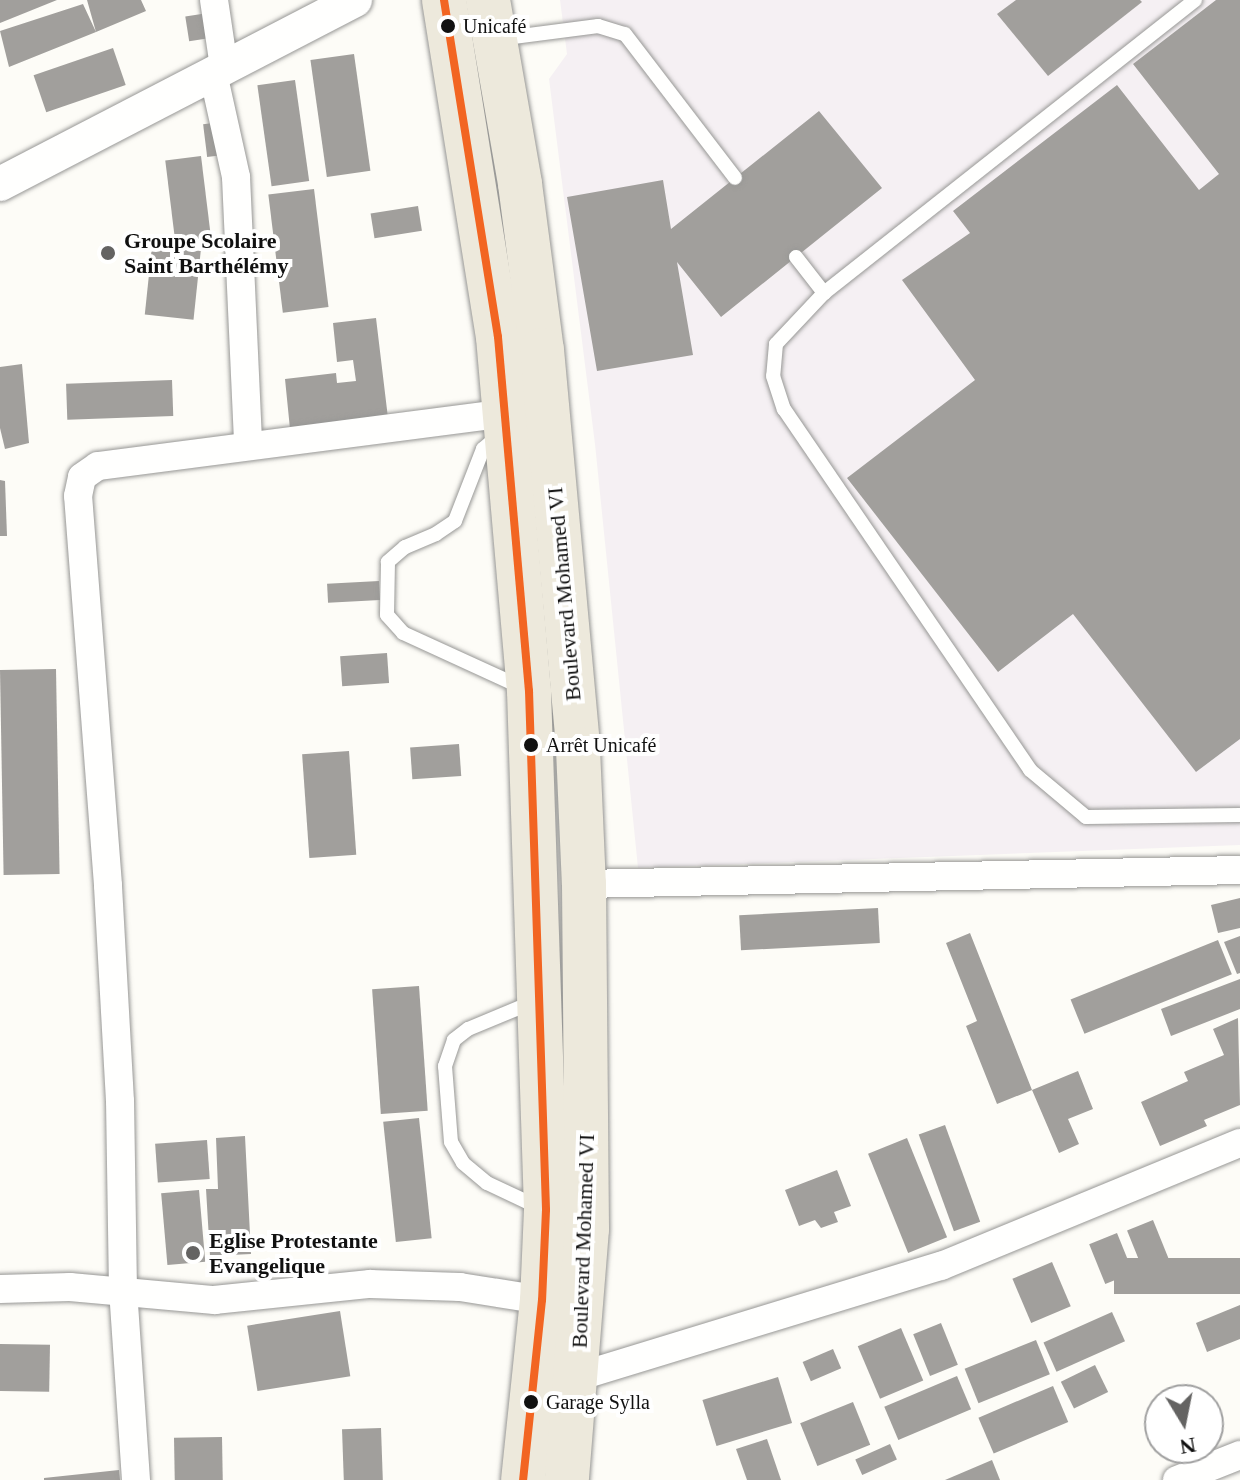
<!DOCTYPE html>
<html>
<head>
<meta charset="utf-8">
<style>
  body { margin:0 }
  #map { position:relative; width:1240px; height:1480px; overflow:hidden; background:#fdfcf7; font-family:"Times New Roman",serif }
  div>[style] { position:absolute }
  .industrial>* { inset:0; background:#f5f0f3 }
  .building>* { inset:0; background:#a19f9c; transform-origin:0 0 }
  .roads { filter:drop-shadow(0 0 2px #979795) drop-shadow(0 0 2px #979795) }
  .service>* { height:14px; margin:-7px; padding:0 7px; transform-origin:7px; border-radius:7px; background:#fffffe }
  .minor>* { height:28px; margin:-14px; padding:0 14px; transform-origin:14px; border-radius:14px; background:#fffffe }
  .tertiary>* { height:34px; margin:-17px; padding:0 17px; transform-origin:17px; border-radius:17px; background:#fffffe }
  .primary>* { height:44px; margin:-22px; padding:0 22px; transform-origin:22px; border-radius:22px; background:#ede9dc }
  .bus-1>* { height:8px; margin:-4px; padding:0 4px; transform-origin:4px; border-radius:4px; background:#f26522 }
  .dots>* { width:22px; height:22px; translate:-50% -50%; box-sizing:border-box; border:4px solid #fff; border-radius:50% }
  span { translate:-50% -50%; white-space:nowrap; text-align:center; line-height:1.15; -webkit-text-stroke:8px #fff; paint-order:stroke }
  .bus-label { font-size:20px; color:#111 }
  .left { translate:0 -50%; text-align:left }
  .poi-label { font-size:22px; color:#111; font-weight:700 }
  .street-label { font-size:22px; color:#111 }
  .north { position:absolute; left:1144px; top:1384px; width:80px; height:80px; box-sizing:border-box; background:#fff; border:2px solid #a0a0a0; border-radius:50%; rotate:170deg; font-size:22px; font-weight:700; line-height:32px; text-align:center; color:#111 }
  .north::after { content:''; display:block; margin:auto; width:28px; height:36px; background:#646362; clip-path:polygon(50% 0,100% 100%,50% 72%,0 100%) }
</style>
</head>
<body>
<div id="map">
  <div class="industrial">
    <div style="clip-path:polygon(560px 0,1240px 0,1240px 845px,638px 868px,595px 444px,549px 79px,567px 54px)"></div>
  </div>
  <div class="building">
    <div style="clip-path:polygon(0 0,57px 0,0 23px)"></div>
    <div style="clip-path:polygon(87px 0,141px 0,146px 11px,96px 32px,9px 67px,0 31px,83px 4px,96px 32px)"></div>
    <div style="clip-path:polygon(1016px 0,1140px 0,1142px 2px,1048px 76px,997px 14px)"></div>
    <div style="clip-path:polygon(1216px 0,1240px 0,1240px 739px,1196px 772px,1073px 614px,998px 672px,847px 478px,975px 380px,902px 280px,970px 233px,953px 211px,1117px 85px,1199px 190px,1219px 174px,1133px 64px)"></div>
    <div style="left:208px;top:13px;width:25px;height:23px;rotate:81deg"></div>
    <div style="left:113px;top:48px;width:39px;height:84px;rotate:71deg"></div>
    <div style="left:354px;top:54px;width:118px;height:44px;rotate:82deg"></div>
    <div style="left:295px;top:80px;width:102px;height:38px;rotate:82deg"></div>
    <div style="clip-path:polygon(819px 111px,882px 188px,721px 317px,677px 262px,693px 355px,597px 371px,567px 197px,663px 180px,671px 229px)"></div>
    <div style="left:221px;top:122px;width:33px;height:18px;rotate:83deg"></div>
    <div style="left:201px;top:156px;width:82px;height:36px;rotate:83deg"></div>
    <div style="left:314px;top:189px;width:119px;height:46px;rotate:83deg"></div>
    <div style="left:418px;top:206px;width:25px;height:48px;rotate:81deg"></div>
    <div style="left:152px;top:246px;width:49px;height:69px;rotate:6deg"></div>
    <div style="clip-path:polygon(376px 318px,388px 418px,290px 429px,285px 379px,336px 373px,337px 383px,356px 381px,353px 360px,337px 362px,333px 323px)"></div>
    <div style="clip-path:polygon(22px 364px,29px 443px,5px 449px,0 428px,0 367px)"></div>
    <div style="left:172px;top:380px;width:36px;height:106px;rotate:88deg"></div>
    <div style="clip-path:polygon(0 480px,5px 481px,7px 536px,0 536px)"></div>
    <div style="left:379px;top:581px;width:19px;height:52px;rotate:87deg"></div>
    <div style="left:387px;top:653px;width:30px;height:47px;rotate:86deg"></div>
    <div style="left:56px;top:669px;width:205px;height:56px;rotate:89deg"></div>
    <div style="left:459px;top:744px;width:32px;height:49px;rotate:86deg"></div>
    <div style="left:349px;top:751px;width:104px;height:47px;rotate:86deg"></div>
    <div style="clip-path:polygon(1240px 898px,1240px 928px,1218px 933px,1211px 905px)"></div>
    <div style="left:878px;top:908px;width:35px;height:139px;rotate:87deg"></div>
    <div style="clip-path:polygon(970px 933px,1032px 1090px,997px 1104px,966px 1026px,977px 1021px,946px 943px)"></div>
    <div style="clip-path:polygon(1240px 936px,1240px 973px,1237px 974px,1224px 942px)"></div>
    <div style="left:1218px;top:940px;width:37px;height:159px;rotate:68deg"></div>
    <div style="clip-path:polygon(1240px 979px,1240px 1009px,1171px 1036px,1161px 1009px)"></div>
    <div style="left:419px;top:986px;width:125px;height:47px;rotate:86deg"></div>
    <div style="clip-path:polygon(1238px 1018px,1240px 1105px,1204px 1120px,1207px 1126px,1160px 1146px,1141px 1102px,1188px 1081px,1184px 1072px,1224px 1055px,1213px 1029px)"></div>
    <div style="clip-path:polygon(1078px 1071px,1093px 1109px,1068px 1119px,1079px 1144px,1059px 1153px,1032px 1090px)"></div>
    <div style="left:419px;top:1118px;width:121px;height:36px;rotate:84deg"></div>
    <div style="left:945px;top:1125px;width:103px;height:28px;rotate:70deg"></div>
    <div style="clip-path:polygon(245px 1136px,251px 1254px,210px 1256px,206px 1189px,218px 1189px,216px 1138px)"></div>
    <div style="left:907px;top:1138px;width:107px;height:42px;rotate:68deg"></div>
    <div style="left:207px;top:1140px;width:39px;height:52px;rotate:86deg"></div>
    <div style="clip-path:polygon(837px 1170px,851px 1206px,834px 1212px,838px 1222px,821px 1228px,815px 1220px,799px 1226px,785px 1190px)"></div>
    <div style="left:199px;top:1190px;width:72px;height:38px;rotate:85deg"></div>
    <div style="left:1153px;top:1220px;width:41px;height:28px;rotate:68deg"></div>
    <div style="left:1117px;top:1233px;width:43px;height:30px;rotate:68deg"></div>
    <div style="left:1240px;top:1258px;width:36px;height:126px;rotate:90deg"></div>
    <div style="left:1052px;top:1262px;width:48px;height:43px;rotate:67deg"></div>
    <div style="clip-path:polygon(1240px 1305px,1240px 1339px,1207px 1352px,1196px 1323px)"></div>
    <div style="left:340px;top:1311px;width:66px;height:94px;rotate:81deg"></div>
    <div style="left:1112px;top:1312px;width:32px;height:75px;rotate:66deg"></div>
    <div style="left:941px;top:1323px;width:45px;height:30px;rotate:68deg"></div>
    <div style="left:901px;top:1328px;width:57px;height:47px;rotate:67deg"></div>
    <div style="left:1036px;top:1340px;width:37px;height:77px;rotate:68deg"></div>
    <div style="left:0;top:1344px;width:50px;height:47px;rotate:1deg"></div>
    <div style="left:833px;top:1349px;width:21px;height:33px;rotate:67deg"></div>
    <div style="left:1095px;top:1365px;width:30px;height:38px;rotate:64deg"></div>
    <div style="left:957px;top:1376px;width:36px;height:79px;rotate:67deg"></div>
    <div style="left:778px;top:1377px;width:48px;height:79px;rotate:73deg"></div>
    <div style="left:1053px;top:1386px;width:39px;height:81px;rotate:67deg"></div>
    <div style="left:853px;top:1402px;width:46px;height:57px;rotate:68deg"></div>
    <div style="left:381px;top:1428px;width:52px;height:39px;rotate:88deg"></div>
    <div style="left:222px;top:1437px;width:43px;height:48px;rotate:89deg"></div>
    <div style="clip-path:polygon(767px 1439px,781px 1480px,747px 1480px,736px 1449px)"></div>
    <div style="left:890px;top:1444px;width:17px;height:38px;rotate:66deg"></div>
    <div style="clip-path:polygon(992px 1460px,1000px 1480px,945px 1480px)"></div>
    <div style="clip-path:polygon(119px 1470px,120px 1480px,44px 1480px,44px 1478px)"></div>
  </div>
  <div class="roads">
    <div class="service">
      <div style="left:1195px;top:0;width:473px;rotate:141.7deg"></div>
      <div style="left:824px;top:293px;width:70px;rotate:133.3deg"></div>
      <div style="left:776px;top:344px;width:32px;rotate:95deg"></div>
      <div style="left:773px;top:376px;width:35px;rotate:72deg"></div>
      <div style="left:784px;top:409px;width:437px;rotate:55.7deg"></div>
      <div style="left:1030px;top:770px;width:73px;rotate:40deg"></div>
      <div style="left:1086px;top:817px;width:154px;rotate:-0.7deg"></div>
      <div style="left:498px;top:39px;width:101px;rotate:-7.4deg"></div>
      <div style="left:598px;top:26px;width:28px;rotate:17deg"></div>
      <div style="left:625px;top:34px;width:181px;rotate:52.6deg"></div>
      <div style="left:796px;top:257px;width:46px;rotate:52.1deg"></div>
      <div style="left:498px;top:436px;width:20px;rotate:139deg"></div>
      <div style="left:483px;top:449px;width:77px;rotate:111.3deg"></div>
      <div style="left:455px;top:521px;width:23px;rotate:146deg"></div>
      <div style="left:436px;top:534px;width:34px;rotate:157deg"></div>
      <div style="left:405px;top:547px;width:23px;rotate:139deg"></div>
      <div style="left:388px;top:562px;width:53px;rotate:91.1deg"></div>
      <div style="left:387px;top:615px;width:24px;rotate:48deg"></div>
      <div style="left:403px;top:633px;width:130px;rotate:24.6deg"></div>
      <div style="left:533px;top:1002px;width:70px;rotate:157.4deg"></div>
      <div style="left:468px;top:1029px;width:18px;rotate:142deg"></div>
      <div style="left:454px;top:1040px;width:28px;rotate:109deg"></div>
      <div style="left:445px;top:1066px;width:76px;rotate:85.5deg"></div>
      <div style="left:451px;top:1142px;width:24px;rotate:60deg"></div>
      <div style="left:463px;top:1163px;width:31px;rotate:40deg"></div>
      <div style="left:487px;top:1183px;width:56px;rotate:25.2deg"></div>
    </div>
    <div class="minor">
      <div style="left:214px;top:0;width:68px;rotate:81.5deg"></div>
      <div style="left:213px;top:73px;width:107px;rotate:77.5deg"></div>
      <div style="left:236px;top:177px;width:269px;rotate:87.4deg"></div>
      <div style="left:584px;top:884px;width:656px;rotate:-1.22deg"></div>
      <div style="left:0;top:1289px;width:70px;rotate:-1.6deg"></div>
      <div style="left:70px;top:1287px;width:145px;rotate:5.2deg"></div>
      <div style="left:214px;top:1300px;width:157px;rotate:-5.9deg"></div>
      <div style="left:370px;top:1284px;width:90px;rotate:1.9deg"></div>
      <div style="left:460px;top:1287px;width:83px;rotate:9deg"></div>
      <div style="left:577px;top:1377px;width:381px;rotate:-17deg"></div>
      <div style="left:941px;top:1266px;width:323px;rotate:-22.4deg"></div>
      <div style="left:136px;top:1480px;width:189px;rotate:-93.9deg"></div>
      <div style="left:123px;top:1291px;width:190px;rotate:-90.9deg"></div>
      <div style="left:120px;top:1101px;width:216px;rotate:-93.2deg"></div>
      <div style="left:108px;top:885px;width:390px;rotate:-94.4deg"></div>
      <div style="left:78px;top:496px;width:19px;rotate:-78deg"></div>
      <div style="left:82px;top:477px;width:19px;rotate:-35deg"></div>
      <div style="left:98px;top:466px;width:411px;rotate:-7.4deg"></div>
      <div style="left:1177px;top:1480px;width:68px;rotate:-21.6deg"></div>
    </div>
    <div class="tertiary">
      <div style="left:0;top:184px;width:400px;rotate:-27.4deg"></div>
    </div>
    <div class="primary">
      <div style="left:444px;top:0;width:341px;rotate:80.9deg"></div>
      <div style="left:498px;top:337px;width:355px;rotate:85deg"></div>
      <div style="left:529px;top:691px;width:519px;rotate:88.12deg"></div>
      <div style="left:546px;top:1210px;width:90px;rotate:92.5deg"></div>
      <div style="left:542px;top:1300px;width:181px;rotate:96deg"></div>
      <div style="left:488px;top:0;width:187px;rotate:80.1deg"></div>
      <div style="left:520px;top:184px;width:167px;rotate:82.5deg"></div>
      <div style="left:542px;top:350px;width:401px;rotate:84.8deg"></div>
      <div style="left:578px;top:749px;width:135px;rotate:87.5deg"></div>
      <div style="left:584px;top:884px;width:345px;rotate:89.5deg"></div>
      <div style="left:587px;top:1229px;width:252px;rotate:94.6deg"></div>
    </div>
  </div>
  <div class="bus-1">
    <div style="left:444px;top:0;width:341px;rotate:80.9deg"></div>
    <div style="left:498px;top:337px;width:355px;rotate:85deg"></div>
    <div style="left:529px;top:691px;width:519px;rotate:88.12deg"></div>
    <div style="left:546px;top:1210px;width:90px;rotate:92.5deg"></div>
    <div style="left:542px;top:1300px;width:181px;rotate:96deg"></div>
  </div>
  <div class="dots">
    <div style="left:448px;top:26px;background:#111"></div>
    <div style="left:108px;top:253px;background:#646362"></div>
    <div style="left:531px;top:745px;background:#111"></div>
    <div style="left:193px;top:1253px;background:#646362"></div>
    <div style="left:531px;top:1402px;background:#111"></div>
  </div>
  <div class="bus-label">
    <span class="left" style="left:463px;top:26px">Unicafé</span>
    <span class="left" style="left:546px;top:745px">Arrêt Unicafé</span>
    <span class="left" style="left:546px;top:1402px">Garage Sylla</span>
  </div>
  <div class="poi-label">
    <span class="left" style="left:124px;top:253px">Groupe Scolaire<br>Saint Barthélémy</span>
    <span class="left" style="left:209px;top:1253px">Eglise Protestante<br>Evangelique</span>
  </div>
  <div class="street-label">
    <span style="left:564px;top:594px;rotate:-95deg">Boulevard Mohamed VI</span>
    <span style="left:583px;top:1241px;rotate:-88deg">Boulevard Mohamed VI</span>
  </div>
  <div class="north">N</div>
</div>
</body>
</html>
